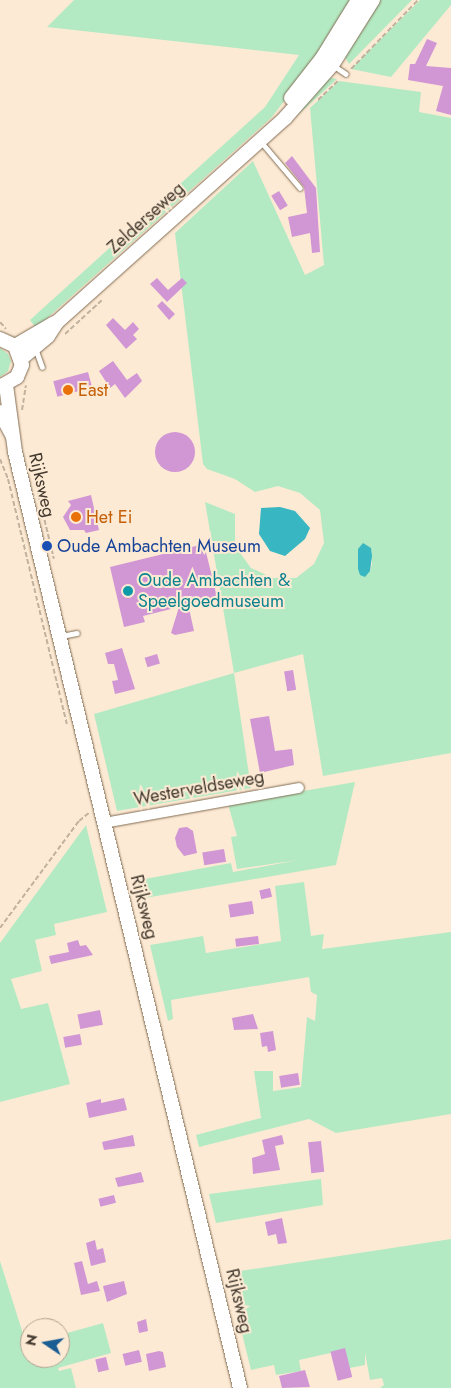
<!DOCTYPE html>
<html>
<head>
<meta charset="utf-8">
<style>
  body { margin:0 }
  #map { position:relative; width:451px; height:1388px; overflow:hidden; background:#fdead4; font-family:Jost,sans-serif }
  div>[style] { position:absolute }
  .green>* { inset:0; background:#b4eac3 }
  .water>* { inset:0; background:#38b6c2 }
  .building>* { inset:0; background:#d196d4; transform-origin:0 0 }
  .round { border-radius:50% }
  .path>* { height:2px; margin-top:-1px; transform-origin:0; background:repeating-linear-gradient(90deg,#c1b29f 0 5px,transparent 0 7.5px) }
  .roads { filter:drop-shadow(0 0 1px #816c53) drop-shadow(0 0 1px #816c53) }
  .lane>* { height:5px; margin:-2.5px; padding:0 2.5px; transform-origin:2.5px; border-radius:2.5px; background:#fff }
  .street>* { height:10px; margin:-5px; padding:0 5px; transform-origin:5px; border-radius:5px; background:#fff }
  .secondary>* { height:14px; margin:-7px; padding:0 7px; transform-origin:7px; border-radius:7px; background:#fff }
  .dots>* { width:14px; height:14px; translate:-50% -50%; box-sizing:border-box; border:2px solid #fdead4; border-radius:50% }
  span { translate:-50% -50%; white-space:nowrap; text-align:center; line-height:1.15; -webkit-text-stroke:4px #fdead4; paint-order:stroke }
  .street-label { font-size:18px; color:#42392e }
  .food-label { font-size:18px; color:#c56008 }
  .left { translate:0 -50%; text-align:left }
  .transit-label { font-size:18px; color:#164399 }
  .culture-label { font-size:18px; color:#0d838f }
  .north { position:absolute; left:20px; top:1318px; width:50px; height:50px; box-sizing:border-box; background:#fdead4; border:1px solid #b2a392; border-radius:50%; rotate:282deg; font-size:14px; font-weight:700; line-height:20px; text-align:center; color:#42392e }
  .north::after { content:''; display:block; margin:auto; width:18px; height:22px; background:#1b5e93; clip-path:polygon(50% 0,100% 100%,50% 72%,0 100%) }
</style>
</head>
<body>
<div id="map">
  <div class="green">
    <div style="clip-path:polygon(74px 0,353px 0,307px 72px,271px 118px,36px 328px,30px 320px,265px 107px,299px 55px,47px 27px)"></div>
    <div style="clip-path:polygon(378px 0,412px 0,349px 64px,345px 57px)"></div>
    <div style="clip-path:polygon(420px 0,451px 0,451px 5px,391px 77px,351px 69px)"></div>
    <div style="clip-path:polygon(327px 77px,337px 79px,277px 134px)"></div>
    <div style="clip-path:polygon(evenodd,339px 81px,421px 92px,419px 112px,451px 118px,451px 753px,323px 776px,303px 654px,234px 673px,251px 788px,117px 811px,94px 714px,234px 673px,205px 502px,235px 514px,235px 546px,251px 568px,273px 578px,296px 578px,314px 564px,324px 543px,320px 510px,300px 493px,278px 486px,255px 492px,235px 479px,207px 469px,203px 464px,175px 233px,253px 161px,305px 275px,324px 265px,310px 108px,339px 81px,371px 548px,372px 564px,370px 571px,359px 559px,358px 549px,371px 548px)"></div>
    <div style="clip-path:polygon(0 348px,8px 354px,11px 361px,8px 371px,0 377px)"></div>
    <div style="clip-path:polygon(355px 782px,336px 865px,139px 899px,134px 881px,231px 863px,233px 872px,299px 860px,237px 869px,231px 837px,237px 836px,228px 804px)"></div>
    <div style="clip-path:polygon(86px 825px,107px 912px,54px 924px,56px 935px,35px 940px,42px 971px,11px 979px,21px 1009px,48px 1003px,70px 1084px,0 1102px,0 943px)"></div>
    <div style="clip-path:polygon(304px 882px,311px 936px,324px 934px,322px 949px,451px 932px,451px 1114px,336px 1133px,309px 1119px,199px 1147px,196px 1135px,261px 1118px,254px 1071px,273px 1071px,273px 1091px,301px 1087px,307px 1017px,315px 1021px,317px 995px,311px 992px,309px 977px,171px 1000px,173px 1019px,168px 1021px,150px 945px,203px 936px,206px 953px,281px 941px,275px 886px)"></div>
    <div style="clip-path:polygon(321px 1179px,323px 1205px,216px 1223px,209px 1194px)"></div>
    <div style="clip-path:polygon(451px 1239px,451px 1388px,380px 1388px,384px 1385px,382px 1378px,370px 1380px,365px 1353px,365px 1365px,350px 1368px,344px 1350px,299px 1360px,301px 1371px,276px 1375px,274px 1365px,251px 1370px,227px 1273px)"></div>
    <div style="clip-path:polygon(0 1261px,25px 1340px,29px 1339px,30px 1358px,60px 1358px,60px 1335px,103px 1323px,111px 1353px,58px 1368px,59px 1371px,71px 1368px,76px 1388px,0 1388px)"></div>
  </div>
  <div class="water">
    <div style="clip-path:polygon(280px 507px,295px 511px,310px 528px,305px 539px,285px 556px,270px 551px,259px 534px,261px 508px)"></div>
    <div style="clip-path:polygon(363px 543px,371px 548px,372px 556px,370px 571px,365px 577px,360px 575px,358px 569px,358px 549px)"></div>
  </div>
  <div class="building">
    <div style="clip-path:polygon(427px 39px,437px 43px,426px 66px,451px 68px,451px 115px,436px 111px,443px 86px,408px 80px,410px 64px,415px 64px)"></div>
    <div style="clip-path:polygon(292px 156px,316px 188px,320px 252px,312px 253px,310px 233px,292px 237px,288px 217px,307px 213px,304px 187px,285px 163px)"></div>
    <div style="left:279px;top:191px;width:17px;height:9px;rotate:59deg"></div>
    <div style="clip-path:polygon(157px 278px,168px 290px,182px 278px,187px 283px,167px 302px,150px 284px)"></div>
    <div style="clip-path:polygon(162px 301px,175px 314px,169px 320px,157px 306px)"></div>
    <div style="clip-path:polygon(113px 318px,125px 330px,133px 322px,139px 329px,133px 335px,137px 339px,126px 349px,106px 325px)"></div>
    <div style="clip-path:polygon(113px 361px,127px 380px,137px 373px,142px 381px,125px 398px,115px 384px,110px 388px,99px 371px)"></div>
    <div style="left:88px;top:372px;width:16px;height:36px;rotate:75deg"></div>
    <div class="round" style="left:155px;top:432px;width:40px;height:40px"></div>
    <div style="clip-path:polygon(91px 495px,99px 530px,86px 533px,84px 530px,70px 530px,63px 517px,71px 505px,68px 501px)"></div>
    <div style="clip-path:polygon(204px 544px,217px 597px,188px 604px,194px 631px,175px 635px,171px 633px,179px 607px,143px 616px,145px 622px,124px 627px,110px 567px)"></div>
    <div style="clip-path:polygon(122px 648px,135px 689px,115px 694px,112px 681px,118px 680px,114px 664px,108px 664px,105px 653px)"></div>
    <div style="left:157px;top:654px;width:10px;height:13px;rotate:73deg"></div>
    <div style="left:293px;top:670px;width:20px;height:9px;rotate:81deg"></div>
    <div style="clip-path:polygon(269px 716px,275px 751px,292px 749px,294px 765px,260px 773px,250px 719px)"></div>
    <div style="clip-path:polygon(187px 827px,193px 831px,197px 853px,184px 856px,177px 847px,175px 838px,179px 828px)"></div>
    <div style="left:224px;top:849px;width:13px;height:22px;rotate:81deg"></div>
    <div style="left:270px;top:888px;width:9px;height:11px;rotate:77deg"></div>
    <div style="left:252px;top:901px;width:13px;height:24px;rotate:81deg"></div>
    <div style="left:258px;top:936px;width:8px;height:23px;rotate:83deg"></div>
    <div style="clip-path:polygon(78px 940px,80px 946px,86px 945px,93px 955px,51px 964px,49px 956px,69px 952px,67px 943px)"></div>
    <div style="left:100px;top:1010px;width:15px;height:23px;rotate:79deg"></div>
    <div style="clip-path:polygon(253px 1014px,258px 1029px,234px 1030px,232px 1018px)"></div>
    <div style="clip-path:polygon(273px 1031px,276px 1050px,268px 1052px,267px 1046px,262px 1047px,260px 1033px)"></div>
    <div style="left:80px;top:1034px;width:11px;height:17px;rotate:80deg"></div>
    <div style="left:298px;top:1073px;width:12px;height:19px;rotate:81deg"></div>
    <div style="clip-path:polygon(124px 1098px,127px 1110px,89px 1118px,86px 1103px,101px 1099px,101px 1103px)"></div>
    <div style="clip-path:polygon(133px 1135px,135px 1146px,104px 1150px,102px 1142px)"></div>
    <div style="clip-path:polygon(282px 1135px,284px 1144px,275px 1146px,280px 1170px,253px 1174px,252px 1158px,265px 1154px,262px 1140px)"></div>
    <div style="left:321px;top:1141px;width:31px;height:13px;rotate:84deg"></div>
    <div style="clip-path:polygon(141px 1172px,144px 1182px,118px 1187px,115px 1178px)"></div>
    <div style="left:114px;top:1195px;width:8px;height:16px;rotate:76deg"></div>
    <div style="clip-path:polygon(282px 1218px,287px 1243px,278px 1244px,276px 1234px,268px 1236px,265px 1222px)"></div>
    <div style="clip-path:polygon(95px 1240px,97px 1250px,103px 1248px,106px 1262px,91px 1266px,86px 1243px)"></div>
    <div style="clip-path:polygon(82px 1261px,88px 1284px,97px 1281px,100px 1291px,81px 1295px,74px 1263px)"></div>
    <div style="clip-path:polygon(124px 1281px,127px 1294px,107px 1302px,103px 1286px)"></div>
    <div style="clip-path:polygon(146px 1319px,148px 1331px,139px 1333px,137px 1322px)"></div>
    <div style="left:345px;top:1348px;width:30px;height:15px;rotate:76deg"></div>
    <div style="left:139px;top:1350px;width:12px;height:17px;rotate:76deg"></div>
    <div style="clip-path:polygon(159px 1351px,163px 1352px,166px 1367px,149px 1371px,146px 1354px)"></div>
    <div style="left:106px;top:1357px;width:13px;height:11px;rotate:77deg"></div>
    <div style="clip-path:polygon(305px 1370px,310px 1387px,282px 1388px,279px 1376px)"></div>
  </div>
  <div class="path">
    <div style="left:351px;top:69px;width:96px;rotate:-45.8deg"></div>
    <div style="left:318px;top:100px;width:30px;rotate:-44deg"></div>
    <div style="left:0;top:322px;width:9px;rotate:49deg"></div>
    <div style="left:65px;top:334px;width:50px;rotate:-42.6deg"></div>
    <div style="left:22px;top:410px;width:25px;rotate:-81deg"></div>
    <div style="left:0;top:459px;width:22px;rotate:68deg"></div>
    <div style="left:8px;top:479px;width:252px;rotate:76.5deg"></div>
    <div style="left:34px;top:476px;width:85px;rotate:76.5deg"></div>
    <div style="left:0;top:928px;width:133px;rotate:-53.6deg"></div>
    <div style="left:79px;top:821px;width:13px;rotate:-39deg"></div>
  </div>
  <div class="roads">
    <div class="lane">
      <div style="left:334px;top:66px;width:14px;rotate:34deg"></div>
      <div style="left:261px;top:142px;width:60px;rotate:49.7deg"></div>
      <div style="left:35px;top:348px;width:20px;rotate:70deg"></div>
      <div style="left:61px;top:636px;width:16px;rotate:-11deg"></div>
    </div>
    <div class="street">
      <div style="left:104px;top:823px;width:198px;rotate:-10.2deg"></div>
    </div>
    <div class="secondary">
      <div style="left:291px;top:98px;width:52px;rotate:-52deg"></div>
      <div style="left:323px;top:57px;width:67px;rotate:-58.4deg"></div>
      <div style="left:0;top:339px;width:17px;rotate:25deg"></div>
      <div style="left:15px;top:346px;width:20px;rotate:70deg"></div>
      <div style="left:22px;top:365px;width:13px;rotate:113deg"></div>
      <div style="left:17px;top:377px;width:20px;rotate:150deg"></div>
      <div style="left:15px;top:346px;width:45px;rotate:-30.5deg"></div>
      <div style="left:22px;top:358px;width:34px;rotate:-40deg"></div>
      <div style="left:48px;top:336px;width:17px;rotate:-57deg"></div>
      <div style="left:57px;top:322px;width:306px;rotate:-41.8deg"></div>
      <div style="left:285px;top:118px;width:71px;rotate:-48.4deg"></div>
      <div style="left:332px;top:65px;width:77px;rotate:-57.8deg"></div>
      <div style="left:6px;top:385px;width:68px;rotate:82.3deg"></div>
      <div style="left:15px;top:452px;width:963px;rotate:76.48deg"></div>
      <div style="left:0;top:412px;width:26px;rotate:62deg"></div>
    </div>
  </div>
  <div class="dots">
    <div style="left:68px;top:390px;background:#e8710a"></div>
    <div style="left:76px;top:517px;background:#e8710a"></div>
    <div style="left:47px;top:546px;background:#1a4fb4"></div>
    <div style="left:128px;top:591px;background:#0f9aa8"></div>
  </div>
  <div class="street-label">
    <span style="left:146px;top:218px;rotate:-42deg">Zelderseweg</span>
    <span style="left:42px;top:485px;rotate:77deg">Rijksweg</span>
    <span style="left:199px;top:788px;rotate:-10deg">Westerveldseweg</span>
    <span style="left:144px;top:907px;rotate:76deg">Rijksweg</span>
    <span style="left:239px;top:1301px;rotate:77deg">Rijksweg</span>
  </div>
  <div class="food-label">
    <span class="left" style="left:78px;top:390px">East</span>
    <span class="left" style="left:86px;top:517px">Het Ei</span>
  </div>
  <div class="transit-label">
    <span class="left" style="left:57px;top:546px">Oude Ambachten Museum</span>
  </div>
  <div class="culture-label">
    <span class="left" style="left:138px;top:591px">Oude Ambachten &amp;<br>Speelgoedmuseum</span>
  </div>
  <div class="north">N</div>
</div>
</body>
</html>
